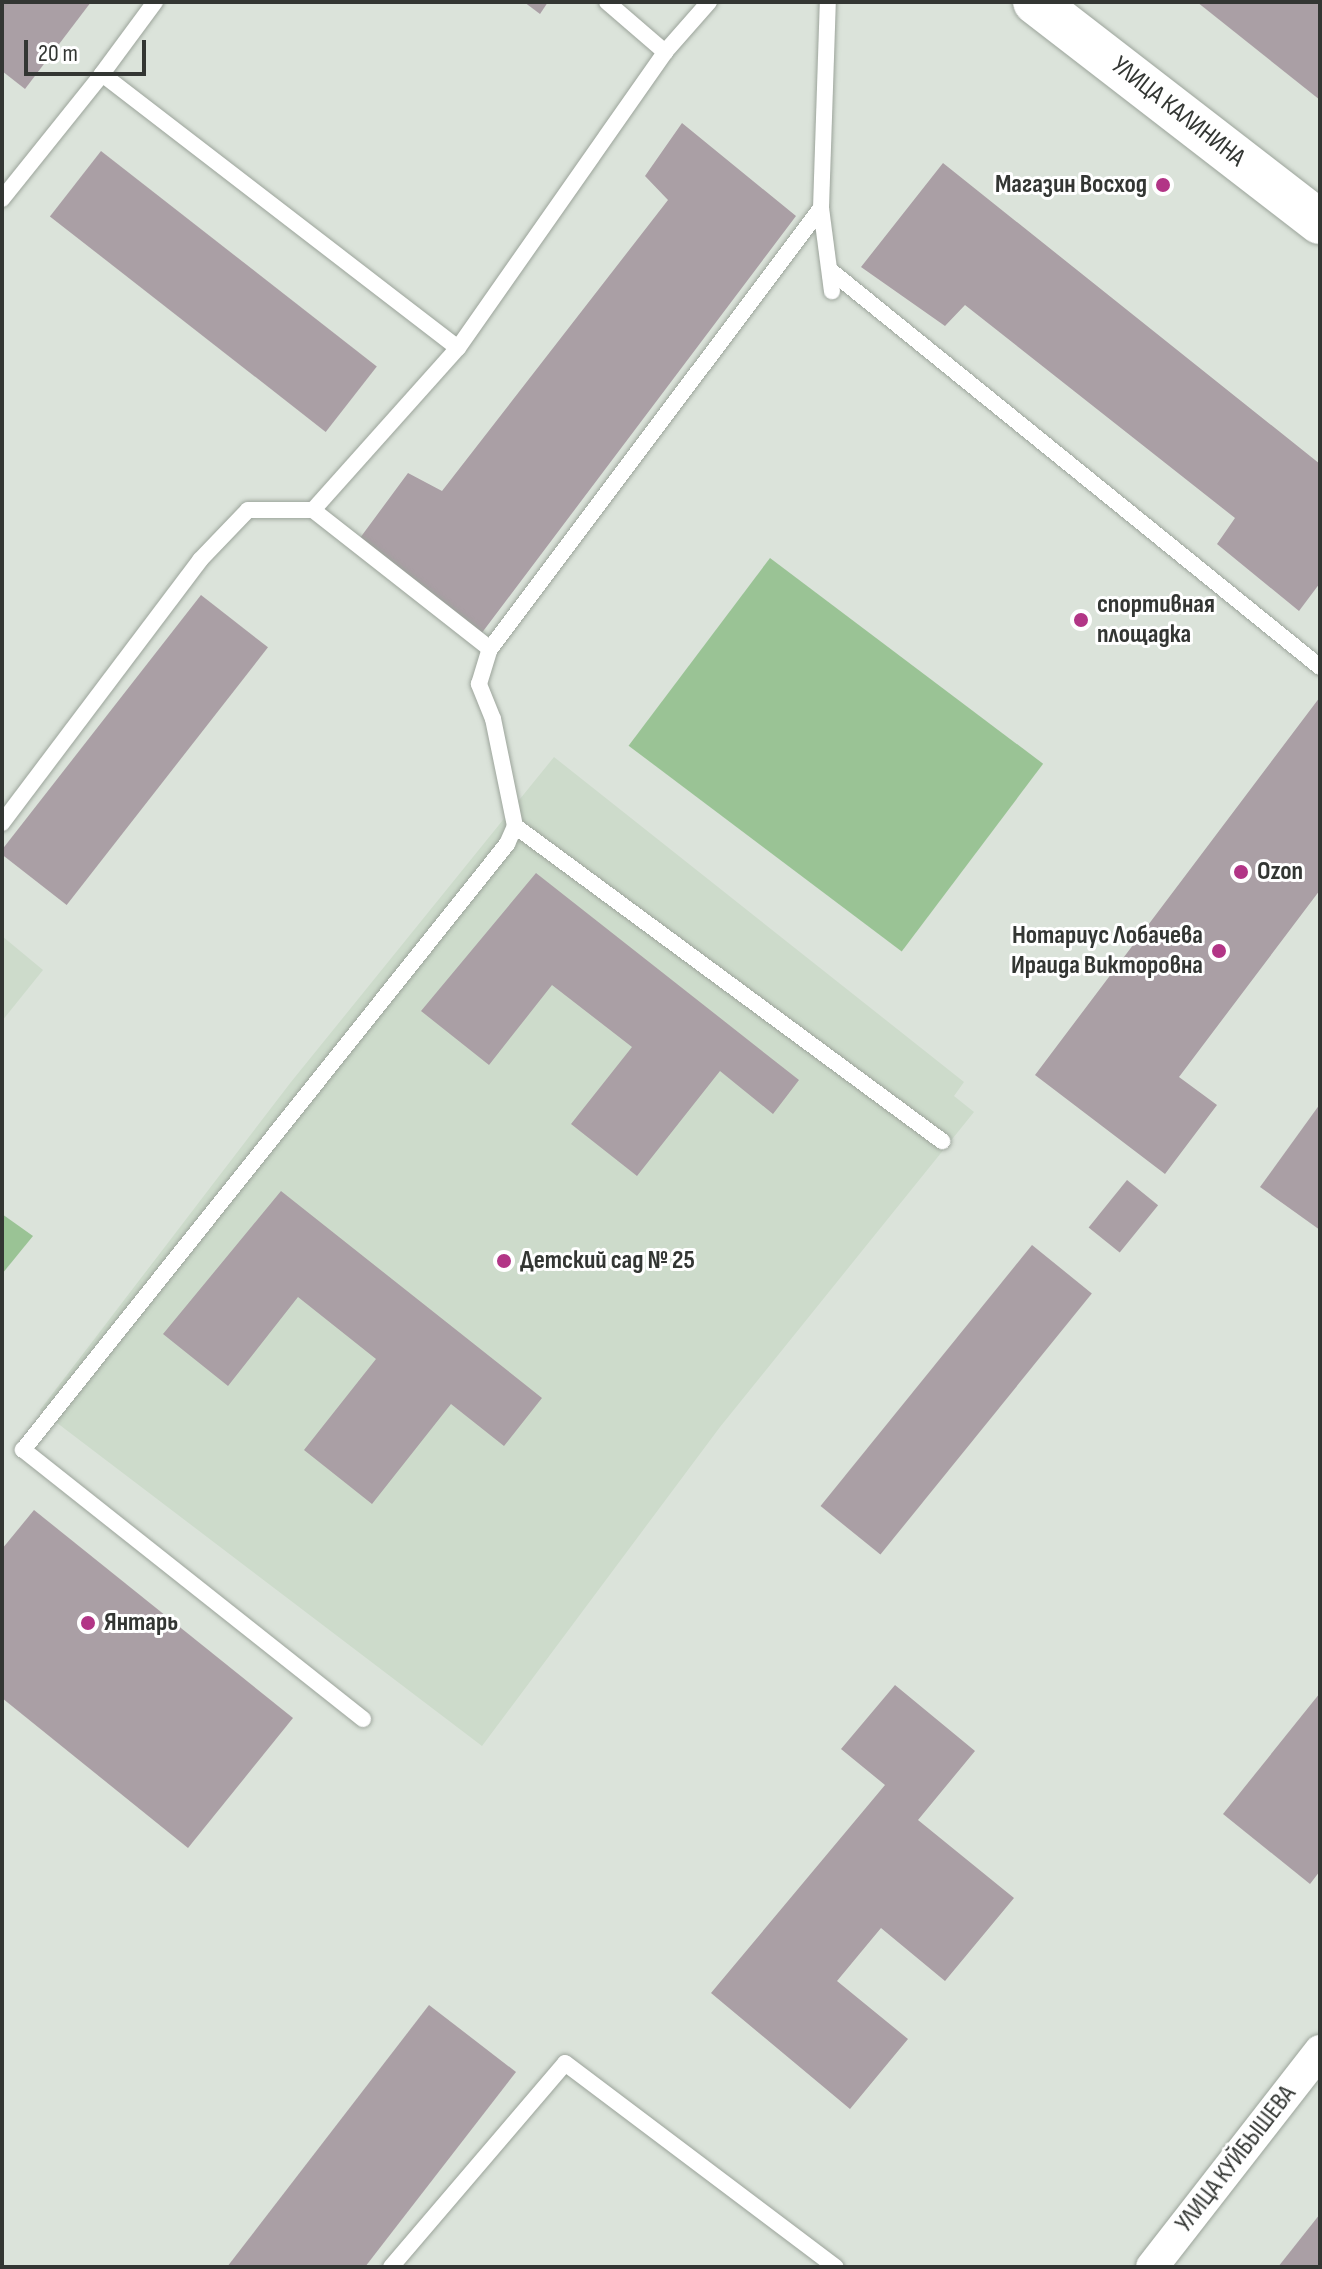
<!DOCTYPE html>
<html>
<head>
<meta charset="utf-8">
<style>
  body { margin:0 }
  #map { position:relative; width:1322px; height:2269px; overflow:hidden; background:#dbe3da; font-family:"Sofia Sans Condensed",sans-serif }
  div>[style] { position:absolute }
  .built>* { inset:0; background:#cddbcb }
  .green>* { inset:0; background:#9ac395; transform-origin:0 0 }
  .building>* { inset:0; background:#aa9fa5; transform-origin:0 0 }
  .roads { filter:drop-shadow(0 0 2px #9ca49b) drop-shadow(0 0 2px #9ca49b) }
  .service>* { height:16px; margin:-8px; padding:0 8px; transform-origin:8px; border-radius:8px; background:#fff }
  .minor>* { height:32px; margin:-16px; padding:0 16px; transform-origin:16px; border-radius:16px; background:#fff }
  .secondary>* { height:44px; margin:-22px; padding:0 22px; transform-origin:22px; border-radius:22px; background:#fff }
  .dots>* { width:22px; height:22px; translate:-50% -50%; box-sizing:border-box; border:4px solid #fff; border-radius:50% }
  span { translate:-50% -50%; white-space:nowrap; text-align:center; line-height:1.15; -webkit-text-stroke:6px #fff; paint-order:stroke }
  .street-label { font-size:26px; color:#333633 }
  .poi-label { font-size:26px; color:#333633; font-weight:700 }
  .right { translate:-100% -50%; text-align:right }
  .left { translate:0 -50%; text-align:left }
  .frame { position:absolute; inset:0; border:4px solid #333633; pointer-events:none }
  .scale { position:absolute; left:24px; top:40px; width:122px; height:36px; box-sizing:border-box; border:4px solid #333633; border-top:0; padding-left:10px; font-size:24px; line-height:28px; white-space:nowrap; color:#333633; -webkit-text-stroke:6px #fff; paint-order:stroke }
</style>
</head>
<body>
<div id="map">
  <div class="built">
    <div style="clip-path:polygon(554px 757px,964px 1082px,954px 1096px,974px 1112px,720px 1427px,482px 1746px,40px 1410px,291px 1082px)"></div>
    <div style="clip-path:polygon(2px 936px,43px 970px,2px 1021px)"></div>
  </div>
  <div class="green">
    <div style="left:770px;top:558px;width:342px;height:235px;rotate:37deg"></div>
    <div style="clip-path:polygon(2px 1214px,33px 1236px,2px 1274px)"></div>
  </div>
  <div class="building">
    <div style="clip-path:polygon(2px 2px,91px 2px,25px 89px,2px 71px)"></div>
    <div style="clip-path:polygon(524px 2px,548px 2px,540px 14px)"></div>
    <div style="clip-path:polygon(1197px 2px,1320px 2px,1320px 100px)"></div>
    <div style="clip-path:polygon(682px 123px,796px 216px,481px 634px,360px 538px,408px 473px,442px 491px,668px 200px,645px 176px)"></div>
    <div style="left:101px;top:151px;width:350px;height:83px;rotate:38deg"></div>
    <div style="clip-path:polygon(943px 163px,1320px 464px,1320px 583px,1299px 611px,1217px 544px,1235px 518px,965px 305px,945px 326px,861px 267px)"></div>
    <div style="left:201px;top:595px;width:85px;height:327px;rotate:38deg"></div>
    <div style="clip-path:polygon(1320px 697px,1320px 890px,1179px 1077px,1217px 1105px,1165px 1174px,1035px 1075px)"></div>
    <div style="clip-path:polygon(536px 873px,799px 1080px,773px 1114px,720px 1071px,637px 1176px,571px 1124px,632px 1047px,552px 985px,489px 1065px,421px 1011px)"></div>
    <div style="clip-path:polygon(1320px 1104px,1320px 1230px,1260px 1187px)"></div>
    <div style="left:1127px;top:1180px;width:40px;height:61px;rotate:39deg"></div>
    <div style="clip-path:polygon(281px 1191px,542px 1398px,504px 1446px,451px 1404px,372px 1504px,304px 1450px,376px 1359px,298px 1297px,228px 1386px,163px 1334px)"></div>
    <div style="left:1032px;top:1245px;width:77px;height:336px;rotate:39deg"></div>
    <div style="clip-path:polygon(34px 1510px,293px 1718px,188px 1848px,2px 1698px,2px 1549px)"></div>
    <div style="clip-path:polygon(895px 1685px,975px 1751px,918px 1820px,1014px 1898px,945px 1981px,881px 1928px,837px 1981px,908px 2039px,850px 2109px,711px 1993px,885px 1785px,841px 1749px)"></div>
    <div style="clip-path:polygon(1320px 1693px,1320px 1871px,1310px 1884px,1223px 1814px)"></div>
    <div style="clip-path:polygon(429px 2005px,516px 2072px,365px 2267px,227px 2267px)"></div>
    <div style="clip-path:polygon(1320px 2214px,1320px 2267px,1278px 2267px)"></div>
  </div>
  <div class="roads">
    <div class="service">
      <div style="left:155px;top:2px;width:89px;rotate:126.4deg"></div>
      <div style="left:102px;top:74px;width:449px;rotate:37.6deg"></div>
      <div style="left:458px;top:348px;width:361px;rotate:-55deg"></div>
      <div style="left:665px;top:52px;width:67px;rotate:-48.7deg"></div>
      <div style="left:607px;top:2px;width:77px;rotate:40.8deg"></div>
      <div style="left:2px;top:199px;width:160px;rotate:-51.3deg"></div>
      <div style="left:821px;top:208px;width:84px;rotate:82.5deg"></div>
      <div style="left:831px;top:271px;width:629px;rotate:39deg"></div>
      <div style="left:313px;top:510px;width:217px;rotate:-48.2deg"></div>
      <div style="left:2px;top:823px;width:329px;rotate:-53deg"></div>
      <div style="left:200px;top:560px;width:69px;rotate:-46.2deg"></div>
      <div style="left:248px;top:510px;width:65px"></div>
      <div style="left:313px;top:510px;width:225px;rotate:38.1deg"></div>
      <div style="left:490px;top:649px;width:551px;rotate:-53.11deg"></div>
      <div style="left:821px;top:208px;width:206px;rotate:-88.1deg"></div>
      <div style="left:515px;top:826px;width:531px;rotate:36.42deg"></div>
      <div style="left:363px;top:1719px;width:434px;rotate:-141.6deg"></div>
      <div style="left:23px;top:1450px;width:776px;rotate:-51.39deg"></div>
      <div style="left:507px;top:844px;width:20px;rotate:-66deg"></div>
      <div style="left:515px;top:826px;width:109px;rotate:-101.6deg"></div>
      <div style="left:493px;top:719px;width:38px;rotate:-112deg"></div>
      <div style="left:479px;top:684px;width:37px;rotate:-73deg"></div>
      <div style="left:391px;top:2267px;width:268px;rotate:-49.5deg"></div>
      <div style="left:565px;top:2063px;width:339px;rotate:37deg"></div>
    </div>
    <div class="minor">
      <div style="left:1152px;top:2267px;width:274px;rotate:-52.1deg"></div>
    </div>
    <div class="secondary">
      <div style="left:1035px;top:2px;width:360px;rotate:37.7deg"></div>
    </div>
  </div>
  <div class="dots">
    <div style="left:1163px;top:185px;background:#b23586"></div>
    <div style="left:1081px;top:620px;background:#b23586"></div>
    <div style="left:1241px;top:872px;background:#b23586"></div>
    <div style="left:1219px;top:951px;background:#b23586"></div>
    <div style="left:504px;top:1261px;background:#b23586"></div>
    <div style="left:88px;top:1623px;background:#b23586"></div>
  </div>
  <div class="street-label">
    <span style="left:1178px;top:112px;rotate:38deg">УЛИЦА КАЛИНИНА</span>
    <span style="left:1236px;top:2159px;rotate:-52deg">УЛИЦА КУЙБЫШЕВА</span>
  </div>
  <div class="poi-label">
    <span class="right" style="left:1147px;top:185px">Магазин Восход</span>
    <span class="left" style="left:1097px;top:620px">спортивная<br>площадка</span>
    <span class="left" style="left:1257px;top:872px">Ozon</span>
    <span class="right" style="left:1203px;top:951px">Нотариус Лобачева<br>Ираида Викторовна</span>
    <span class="left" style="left:520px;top:1261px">Детский сад № 25</span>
    <span class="left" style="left:104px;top:1623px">Янтарь</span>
  </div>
  <div class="frame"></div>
  <div class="scale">20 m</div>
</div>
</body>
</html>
